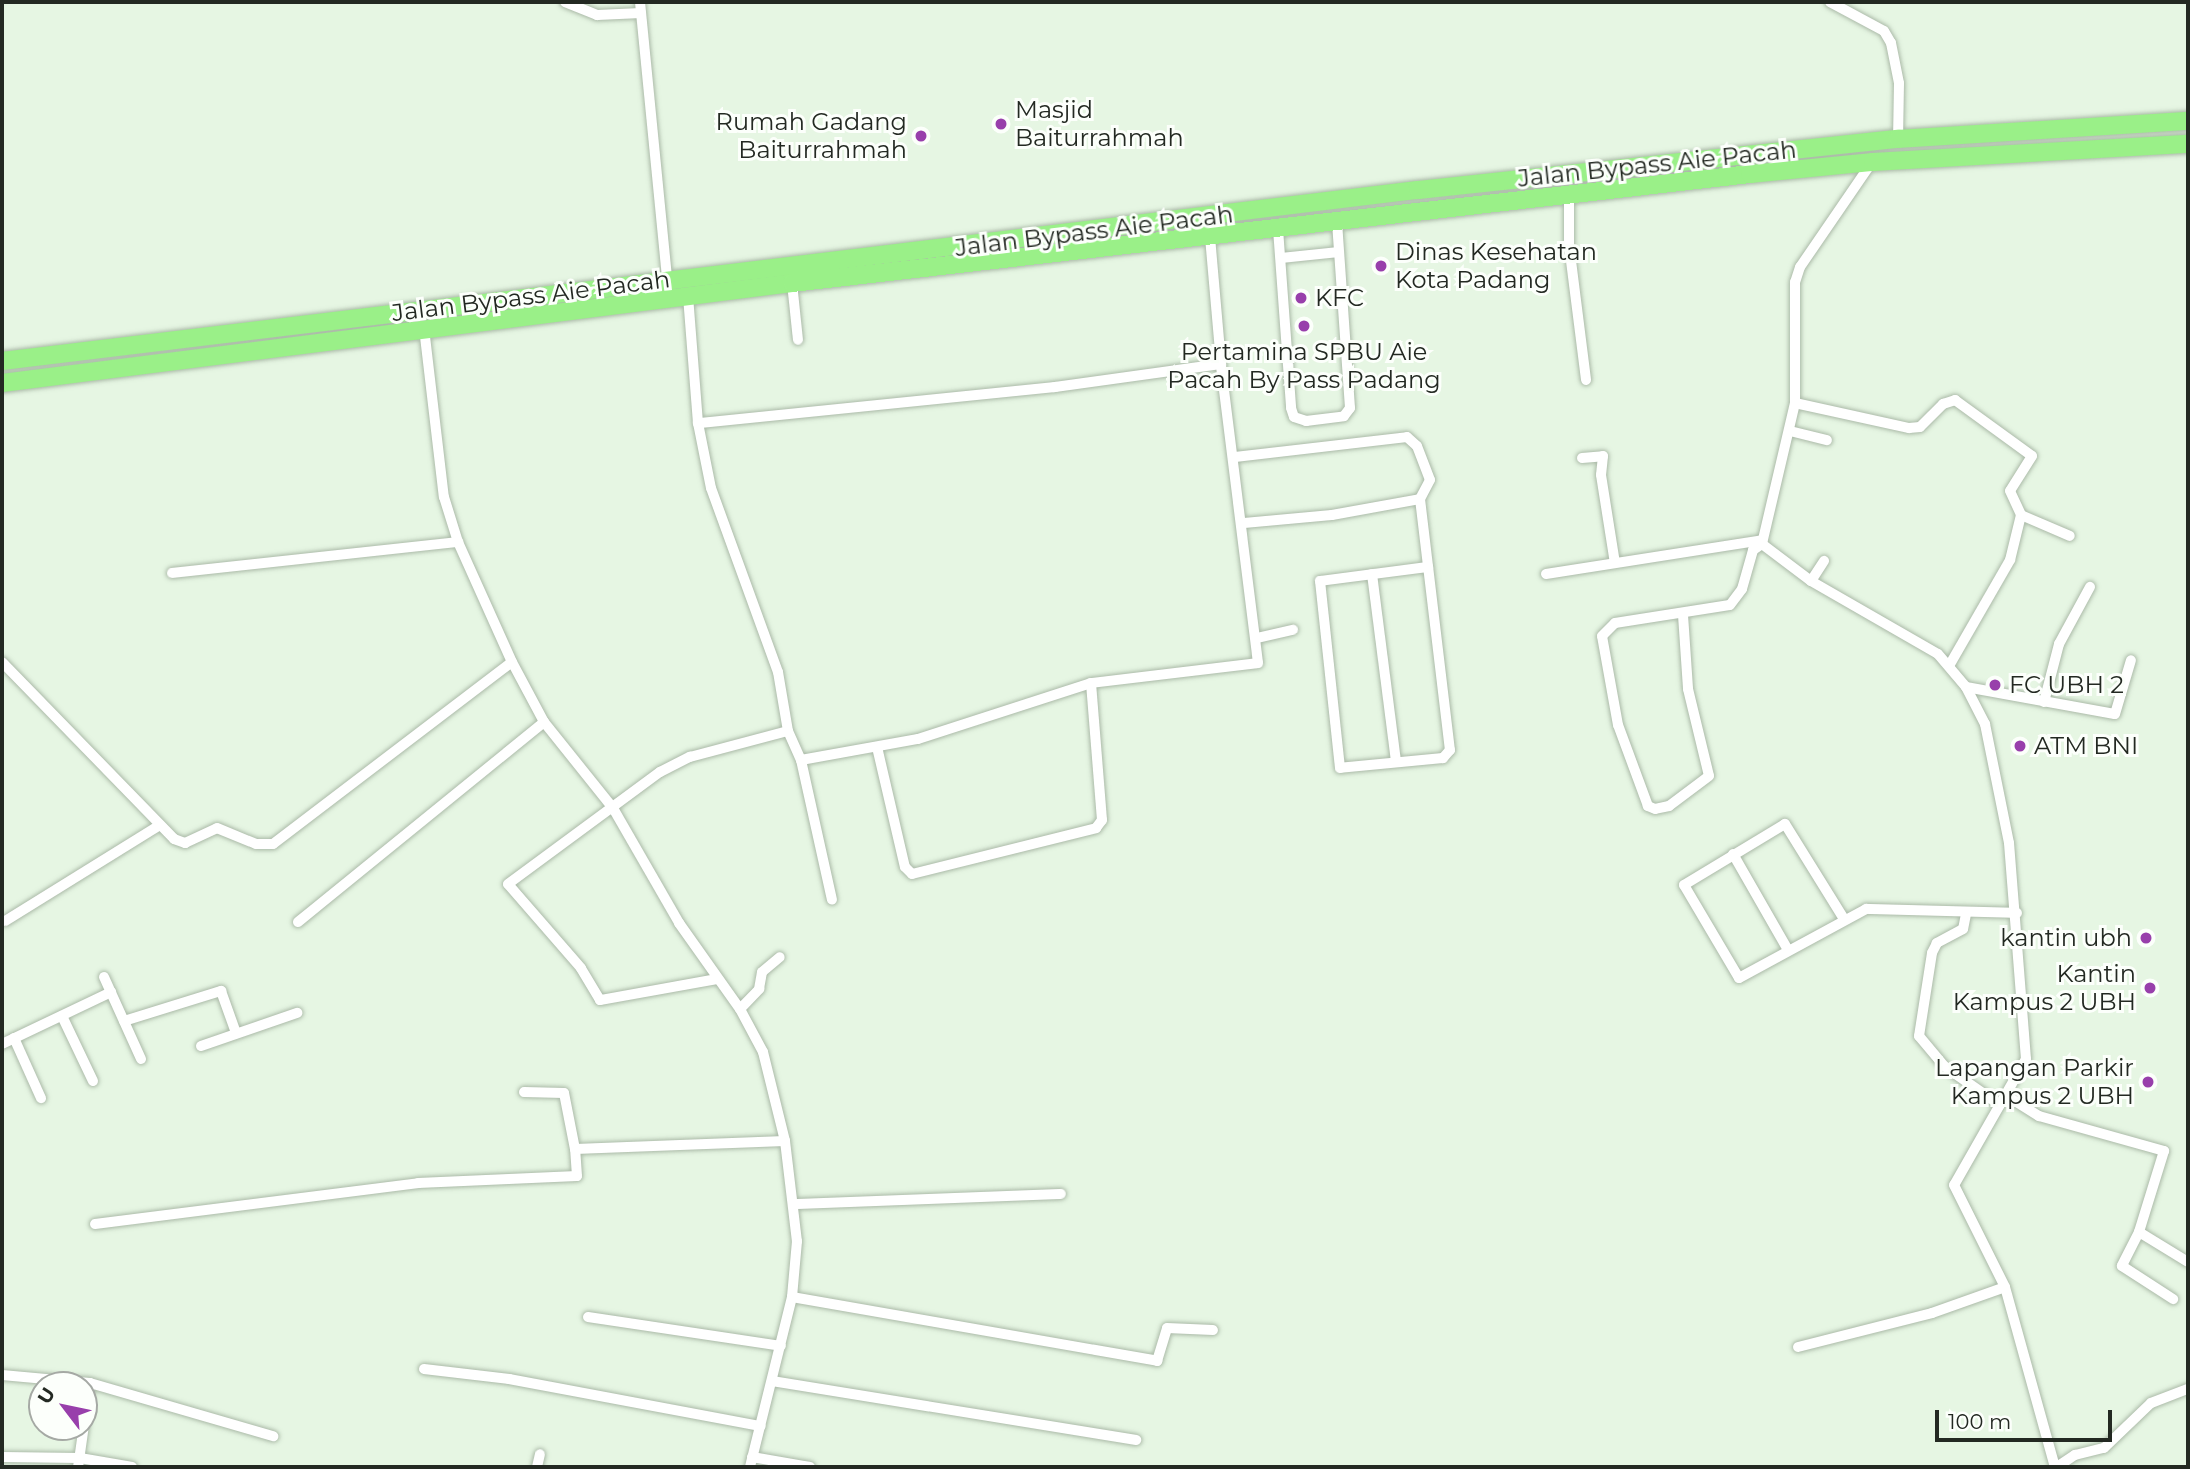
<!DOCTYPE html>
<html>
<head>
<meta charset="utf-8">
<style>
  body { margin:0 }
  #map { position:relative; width:2190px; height:1469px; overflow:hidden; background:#e6f6e3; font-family:Montserrat,sans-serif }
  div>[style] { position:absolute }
  .roads { filter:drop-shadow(0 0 2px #abbaa8) drop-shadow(0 0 2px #abbaa8) }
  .street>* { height:10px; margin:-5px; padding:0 5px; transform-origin:5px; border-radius:5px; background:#fff }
  .highway>* { height:18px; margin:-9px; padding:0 9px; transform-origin:9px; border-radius:9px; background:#9af088 }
  .dots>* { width:19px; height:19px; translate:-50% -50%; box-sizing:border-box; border:4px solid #fcfffb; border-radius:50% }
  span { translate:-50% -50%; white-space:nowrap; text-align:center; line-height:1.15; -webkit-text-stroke:6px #fcfffb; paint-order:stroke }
  .poi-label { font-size:24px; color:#232922 }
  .left { translate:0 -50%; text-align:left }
  .right { translate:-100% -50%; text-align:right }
  .street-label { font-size:24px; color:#232922 }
  .frame { position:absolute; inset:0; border:4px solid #232922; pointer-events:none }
  .north { position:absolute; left:28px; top:1371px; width:70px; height:70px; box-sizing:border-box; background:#fcfffb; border:2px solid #a5a9a4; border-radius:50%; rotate:302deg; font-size:19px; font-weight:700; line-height:28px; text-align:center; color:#232922 }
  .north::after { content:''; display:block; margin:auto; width:24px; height:32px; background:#983fab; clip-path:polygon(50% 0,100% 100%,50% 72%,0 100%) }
  .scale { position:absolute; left:1935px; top:1410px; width:177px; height:32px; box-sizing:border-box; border:4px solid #232922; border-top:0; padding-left:9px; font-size:21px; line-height:24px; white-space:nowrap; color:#232922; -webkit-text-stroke:5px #fcfffb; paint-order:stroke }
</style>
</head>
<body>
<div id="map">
  <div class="roads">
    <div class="street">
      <div style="left:565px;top:2px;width:35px;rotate:22deg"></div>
      <div style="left:597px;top:15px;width:44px;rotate:-2.6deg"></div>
      <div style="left:640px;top:2px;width:277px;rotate:84.4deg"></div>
      <div style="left:1830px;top:2px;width:61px;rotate:28.2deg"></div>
      <div style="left:1884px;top:31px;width:14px;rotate:60deg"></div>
      <div style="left:1891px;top:43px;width:41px;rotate:78.7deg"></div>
      <div style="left:1899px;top:83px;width:56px;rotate:91deg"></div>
      <div style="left:1872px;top:162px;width:127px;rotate:124.4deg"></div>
      <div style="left:1800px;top:267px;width:16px;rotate:108deg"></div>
      <div style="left:1795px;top:282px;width:121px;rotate:90deg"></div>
      <div style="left:1795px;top:403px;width:145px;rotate:103.2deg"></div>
      <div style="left:1762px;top:544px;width:61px;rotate:37.1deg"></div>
      <div style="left:1811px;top:581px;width:146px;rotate:29.9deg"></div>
      <div style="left:1938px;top:654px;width:43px;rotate:49.7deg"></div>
      <div style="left:1966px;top:687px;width:42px;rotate:62.8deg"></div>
      <div style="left:1985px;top:724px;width:121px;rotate:78.6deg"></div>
      <div style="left:2009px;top:843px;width:217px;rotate:85.5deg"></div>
      <div style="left:2026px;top:1059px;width:145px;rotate:119.7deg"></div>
      <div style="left:1954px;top:1185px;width:114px;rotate:63.4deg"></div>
      <div style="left:2005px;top:1287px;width:187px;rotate:74.5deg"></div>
      <div style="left:1569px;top:196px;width:49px;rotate:90deg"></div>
      <div style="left:1569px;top:245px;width:136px;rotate:82.8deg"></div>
      <div style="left:1278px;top:229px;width:179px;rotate:85.8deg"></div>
      <div style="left:1291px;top:408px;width:9px;rotate:72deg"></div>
      <div style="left:1294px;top:417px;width:13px;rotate:18deg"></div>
      <div style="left:1306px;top:421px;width:38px;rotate:-7deg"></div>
      <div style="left:1344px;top:416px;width:10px;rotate:-53deg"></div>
      <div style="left:1350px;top:408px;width:186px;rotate:-94deg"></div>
      <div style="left:1210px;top:237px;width:127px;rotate:85deg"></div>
      <div style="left:1281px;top:258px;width:58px;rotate:-5.9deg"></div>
      <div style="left:792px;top:283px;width:57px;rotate:84deg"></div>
      <div style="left:688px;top:296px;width:127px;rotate:85.5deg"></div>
      <div style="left:698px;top:423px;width:66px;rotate:78.7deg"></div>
      <div style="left:711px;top:488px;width:196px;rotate:70deg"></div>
      <div style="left:778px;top:672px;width:60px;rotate:80.4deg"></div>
      <div style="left:788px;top:731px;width:32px;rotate:66deg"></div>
      <div style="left:801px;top:760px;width:119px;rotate:-10.2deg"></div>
      <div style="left:918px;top:739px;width:182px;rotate:-17.9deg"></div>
      <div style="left:1091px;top:683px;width:168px;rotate:-6.8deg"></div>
      <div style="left:1258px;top:663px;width:301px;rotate:-97.1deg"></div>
      <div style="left:1221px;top:364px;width:168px;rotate:172.1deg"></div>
      <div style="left:1055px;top:387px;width:359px;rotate:174.2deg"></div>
      <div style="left:424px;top:328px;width:170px;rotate:83.3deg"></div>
      <div style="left:444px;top:497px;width:47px;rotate:72.7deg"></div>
      <div style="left:458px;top:542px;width:132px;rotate:65.8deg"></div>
      <div style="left:512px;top:662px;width:68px;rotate:61.9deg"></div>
      <div style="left:544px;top:722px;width:110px;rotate:51.3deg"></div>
      <div style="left:613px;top:808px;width:133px;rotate:60.1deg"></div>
      <div style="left:679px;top:923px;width:105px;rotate:54.7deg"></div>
      <div style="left:740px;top:1009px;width:49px;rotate:61.9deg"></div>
      <div style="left:763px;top:1052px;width:92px;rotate:76.1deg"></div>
      <div style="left:785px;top:1141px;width:101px;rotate:83.2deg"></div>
      <div style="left:797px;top:1241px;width:56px;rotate:95.1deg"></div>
      <div style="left:792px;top:1297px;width:175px;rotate:103.9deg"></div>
      <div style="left:1795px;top:403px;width:117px;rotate:12.4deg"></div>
      <div style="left:1909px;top:428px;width:11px;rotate:-5deg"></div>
      <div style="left:1920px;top:427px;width:33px;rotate:-45deg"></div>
      <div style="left:1943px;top:404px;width:13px;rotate:-18deg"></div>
      <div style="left:1955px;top:400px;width:95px;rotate:36deg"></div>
      <div style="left:2032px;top:456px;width:41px;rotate:122.2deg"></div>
      <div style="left:2010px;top:491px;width:26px;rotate:65deg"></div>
      <div style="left:2021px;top:515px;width:46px;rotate:103.7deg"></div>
      <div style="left:2010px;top:560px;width:122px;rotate:119.9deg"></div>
      <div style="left:1790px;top:431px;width:38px;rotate:14deg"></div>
      <div style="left:1235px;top:457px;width:173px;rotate:-6.6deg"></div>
      <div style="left:1407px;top:437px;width:13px;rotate:42deg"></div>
      <div style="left:1417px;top:446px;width:36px;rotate:69deg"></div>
      <div style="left:1430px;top:480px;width:21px;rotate:118deg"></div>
      <div style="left:1582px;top:458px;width:21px;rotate:-5deg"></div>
      <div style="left:1603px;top:456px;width:19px;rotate:96deg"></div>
      <div style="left:1601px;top:475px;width:89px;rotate:81deg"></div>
      <div style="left:2021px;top:515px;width:53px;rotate:23.2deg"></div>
      <div style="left:1244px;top:523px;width:88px;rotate:-5.2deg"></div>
      <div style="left:1332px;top:515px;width:89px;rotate:-10.3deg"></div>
      <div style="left:1420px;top:499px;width:253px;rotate:83.2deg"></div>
      <div style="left:1450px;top:750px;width:11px;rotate:131deg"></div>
      <div style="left:1443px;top:758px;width:103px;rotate:174.5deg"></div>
      <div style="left:1340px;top:768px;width:188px;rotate:-96.1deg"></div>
      <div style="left:1320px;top:581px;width:109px;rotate:-7.4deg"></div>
      <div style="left:172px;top:573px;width:288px;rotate:-6.2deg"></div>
      <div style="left:1372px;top:574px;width:189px;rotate:82.7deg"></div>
      <div style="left:1546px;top:574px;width:219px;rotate:-8.9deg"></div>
      <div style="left:1811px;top:581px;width:24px;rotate:-57deg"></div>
      <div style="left:1683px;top:615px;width:74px;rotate:86.1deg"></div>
      <div style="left:1688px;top:689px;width:89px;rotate:76.4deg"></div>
      <div style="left:1709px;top:776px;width:50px;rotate:143.1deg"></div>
      <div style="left:1669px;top:806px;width:14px;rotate:168deg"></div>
      <div style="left:1655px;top:809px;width:8px;rotate:-157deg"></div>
      <div style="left:1648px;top:806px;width:86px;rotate:-110.3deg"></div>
      <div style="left:1618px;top:725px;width:90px;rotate:-100.2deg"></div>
      <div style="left:1602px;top:636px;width:18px;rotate:-45deg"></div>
      <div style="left:1615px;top:623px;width:116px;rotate:-8.9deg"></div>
      <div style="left:1730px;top:605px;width:20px;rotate:-53deg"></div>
      <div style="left:1742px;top:589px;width:41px;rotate:-74.2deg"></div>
      <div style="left:1753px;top:550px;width:11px;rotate:-34deg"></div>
      <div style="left:1257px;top:638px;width:37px;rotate:-13deg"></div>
      <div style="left:2px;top:662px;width:247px;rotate:45.8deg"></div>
      <div style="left:174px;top:839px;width:12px;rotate:20deg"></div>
      <div style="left:185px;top:843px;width:35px;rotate:-25deg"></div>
      <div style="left:217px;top:828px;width:42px;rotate:22.3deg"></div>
      <div style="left:256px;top:844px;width:17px"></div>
      <div style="left:273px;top:844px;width:300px;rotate:-37.3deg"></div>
      <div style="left:1966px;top:687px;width:151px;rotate:10.3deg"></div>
      <div style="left:2115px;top:714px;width:56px;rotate:-73.5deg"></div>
      <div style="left:2044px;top:702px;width:60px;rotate:-75.5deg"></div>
      <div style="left:2059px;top:644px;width:65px;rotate:-61.5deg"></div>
      <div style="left:877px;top:747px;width:123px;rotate:76.9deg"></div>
      <div style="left:905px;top:867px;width:10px;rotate:45deg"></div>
      <div style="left:912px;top:874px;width:190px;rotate:-14deg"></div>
      <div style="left:1096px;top:828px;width:10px;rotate:-53deg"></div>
      <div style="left:1102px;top:820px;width:137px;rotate:-94.6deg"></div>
      <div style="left:801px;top:760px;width:143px;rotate:77.5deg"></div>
      <div style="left:1733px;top:854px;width:111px;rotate:60.2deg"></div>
      <div style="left:1966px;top:914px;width:15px;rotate:101deg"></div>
      <div style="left:1963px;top:929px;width:30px;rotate:152deg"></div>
      <div style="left:1937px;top:943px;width:11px;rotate:117deg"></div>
      <div style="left:1932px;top:953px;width:84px;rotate:98.9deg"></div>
      <div style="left:1919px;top:1036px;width:39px;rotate:50deg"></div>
      <div style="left:1944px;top:1066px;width:68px;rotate:34.9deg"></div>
      <div style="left:1844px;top:919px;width:112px;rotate:-121.8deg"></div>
      <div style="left:1785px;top:824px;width:118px;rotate:148.9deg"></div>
      <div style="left:1684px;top:885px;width:108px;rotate:59.4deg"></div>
      <div style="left:1739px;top:978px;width:145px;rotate:-28.5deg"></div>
      <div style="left:1866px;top:909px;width:151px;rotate:1.5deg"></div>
      <div style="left:5px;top:921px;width:182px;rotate:-31.8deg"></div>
      <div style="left:298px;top:922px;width:317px;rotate:-39.1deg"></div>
      <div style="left:104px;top:977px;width:90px;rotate:65.7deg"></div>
      <div style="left:717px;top:979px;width:119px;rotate:169.8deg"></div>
      <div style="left:600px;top:1000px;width:37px;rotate:-121deg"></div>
      <div style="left:581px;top:968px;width:111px;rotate:-131deg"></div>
      <div style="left:508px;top:884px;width:189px;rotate:-36.4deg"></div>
      <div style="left:660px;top:772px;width:34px;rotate:-27deg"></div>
      <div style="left:690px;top:757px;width:101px;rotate:-14.9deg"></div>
      <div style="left:740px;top:1009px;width:28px;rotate:-46deg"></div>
      <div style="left:759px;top:989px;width:17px;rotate:-80deg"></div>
      <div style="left:762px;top:972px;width:23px;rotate:-40deg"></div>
      <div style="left:62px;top:1016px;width:72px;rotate:64.5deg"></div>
      <div style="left:124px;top:1021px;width:102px;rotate:-17.2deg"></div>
      <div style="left:221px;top:991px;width:45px;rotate:70.3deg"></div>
      <div style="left:14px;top:1038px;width:66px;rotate:65.8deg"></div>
      <div style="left:2px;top:1044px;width:121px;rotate:-25.5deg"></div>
      <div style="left:201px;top:1046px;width:102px;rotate:-19deg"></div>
      <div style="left:524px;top:1092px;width:40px;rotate:1.4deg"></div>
      <div style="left:564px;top:1093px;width:57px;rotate:78.9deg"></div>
      <div style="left:2007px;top:1096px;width:38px;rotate:32deg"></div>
      <div style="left:2039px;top:1116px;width:130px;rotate:15.6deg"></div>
      <div style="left:2164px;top:1151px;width:85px;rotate:107.2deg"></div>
      <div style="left:2139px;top:1232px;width:57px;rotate:31.5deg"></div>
      <div style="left:796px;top:1204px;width:265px;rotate:-2.2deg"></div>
      <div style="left:95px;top:1224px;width:326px;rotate:-7.2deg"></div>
      <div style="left:418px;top:1183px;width:159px;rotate:-2.5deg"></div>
      <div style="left:577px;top:1176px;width:27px;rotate:-94deg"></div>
      <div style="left:575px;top:1149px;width:210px;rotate:-2.2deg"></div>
      <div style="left:2139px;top:1232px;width:38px;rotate:117deg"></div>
      <div style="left:2122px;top:1266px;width:61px;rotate:32.9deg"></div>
      <div style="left:792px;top:1297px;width:371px;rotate:9.9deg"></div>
      <div style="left:1157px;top:1361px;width:34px;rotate:-73deg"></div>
      <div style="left:1167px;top:1328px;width:46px;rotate:2.5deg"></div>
      <div style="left:588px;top:1317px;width:195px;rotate:8.5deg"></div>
      <div style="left:1798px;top:1347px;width:138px;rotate:-14.2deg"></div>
      <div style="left:1932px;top:1313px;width:77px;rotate:-19.6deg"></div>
      <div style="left:424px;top:1369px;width:86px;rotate:6.7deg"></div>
      <div style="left:509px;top:1379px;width:256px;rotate:10.6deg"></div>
      <div style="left:2px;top:1375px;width:88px;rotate:5.2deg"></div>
      <div style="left:90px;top:1383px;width:85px;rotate:98.1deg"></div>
      <div style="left:772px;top:1381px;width:369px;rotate:9.2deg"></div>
      <div style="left:90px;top:1383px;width:191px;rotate:16.2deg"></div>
      <div style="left:2px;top:1457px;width:78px;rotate:0.7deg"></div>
      <div style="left:80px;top:1458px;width:53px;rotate:9.8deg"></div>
      <div style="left:752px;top:1457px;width:59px;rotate:9.8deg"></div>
      <div style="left:537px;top:1467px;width:13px;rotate:-77deg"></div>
      <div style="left:2057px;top:1467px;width:22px;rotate:-34deg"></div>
      <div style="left:2075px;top:1455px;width:30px;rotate:-14deg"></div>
      <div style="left:2104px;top:1448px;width:65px;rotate:-43.8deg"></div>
      <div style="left:2151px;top:1403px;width:40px;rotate:-21deg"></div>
    </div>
    <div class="highway">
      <div style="left:2px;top:361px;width:1426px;rotate:-6.89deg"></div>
      <div style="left:1418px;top:190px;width:483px;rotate:-6.1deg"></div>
      <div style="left:1898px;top:139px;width:291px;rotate:-3.6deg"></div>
      <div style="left:2px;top:383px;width:796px;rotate:-7.21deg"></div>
      <div style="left:792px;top:283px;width:964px;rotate:-6.49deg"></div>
      <div style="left:1750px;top:174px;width:124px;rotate:-5.6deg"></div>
      <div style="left:1873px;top:162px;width:316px;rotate:-3.3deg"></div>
    </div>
  </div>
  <div class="dots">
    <div style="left:1001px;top:124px;background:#983fab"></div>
    <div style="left:921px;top:136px;background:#983fab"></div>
    <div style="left:1381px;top:266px;background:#983fab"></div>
    <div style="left:1301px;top:298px;background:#983fab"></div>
    <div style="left:1304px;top:326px;background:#983fab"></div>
    <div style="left:1995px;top:685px;background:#983fab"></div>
    <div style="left:2020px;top:746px;background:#983fab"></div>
    <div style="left:2146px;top:938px;background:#983fab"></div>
    <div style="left:2150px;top:988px;background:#983fab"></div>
    <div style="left:2148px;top:1082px;background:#983fab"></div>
  </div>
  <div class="poi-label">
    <span class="left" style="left:1015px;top:124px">Masjid<br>Baiturrahmah</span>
    <span class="right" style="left:907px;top:136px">Rumah Gadang<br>Baiturrahmah</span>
    <span class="left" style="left:1395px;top:266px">Dinas Kesehatan<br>Kota Padang</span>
    <span class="left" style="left:1315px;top:298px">KFC</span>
    <span style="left:1304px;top:366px">Pertamina SPBU Aie<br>Pacah By Pass Padang</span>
    <span class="left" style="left:2009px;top:685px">FC UBH 2</span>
    <span class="left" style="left:2034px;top:746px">ATM BNI</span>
    <span class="right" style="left:2132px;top:938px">kantin ubh</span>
    <span class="right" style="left:2136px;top:988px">Kantin<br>Kampus 2 UBH</span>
    <span class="right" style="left:2134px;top:1082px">Lapangan Parkir<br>Kampus 2 UBH</span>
  </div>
  <div class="street-label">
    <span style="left:1657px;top:164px;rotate:-6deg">Jalan Bypass Aie Pacah</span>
    <span style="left:1094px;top:231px;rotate:-7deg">Jalan Bypass Aie Pacah</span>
    <span style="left:531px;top:296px;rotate:-7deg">Jalan Bypass Aie Pacah</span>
  </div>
  <div class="frame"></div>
  <div class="north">U</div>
  <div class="scale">100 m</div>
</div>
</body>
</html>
